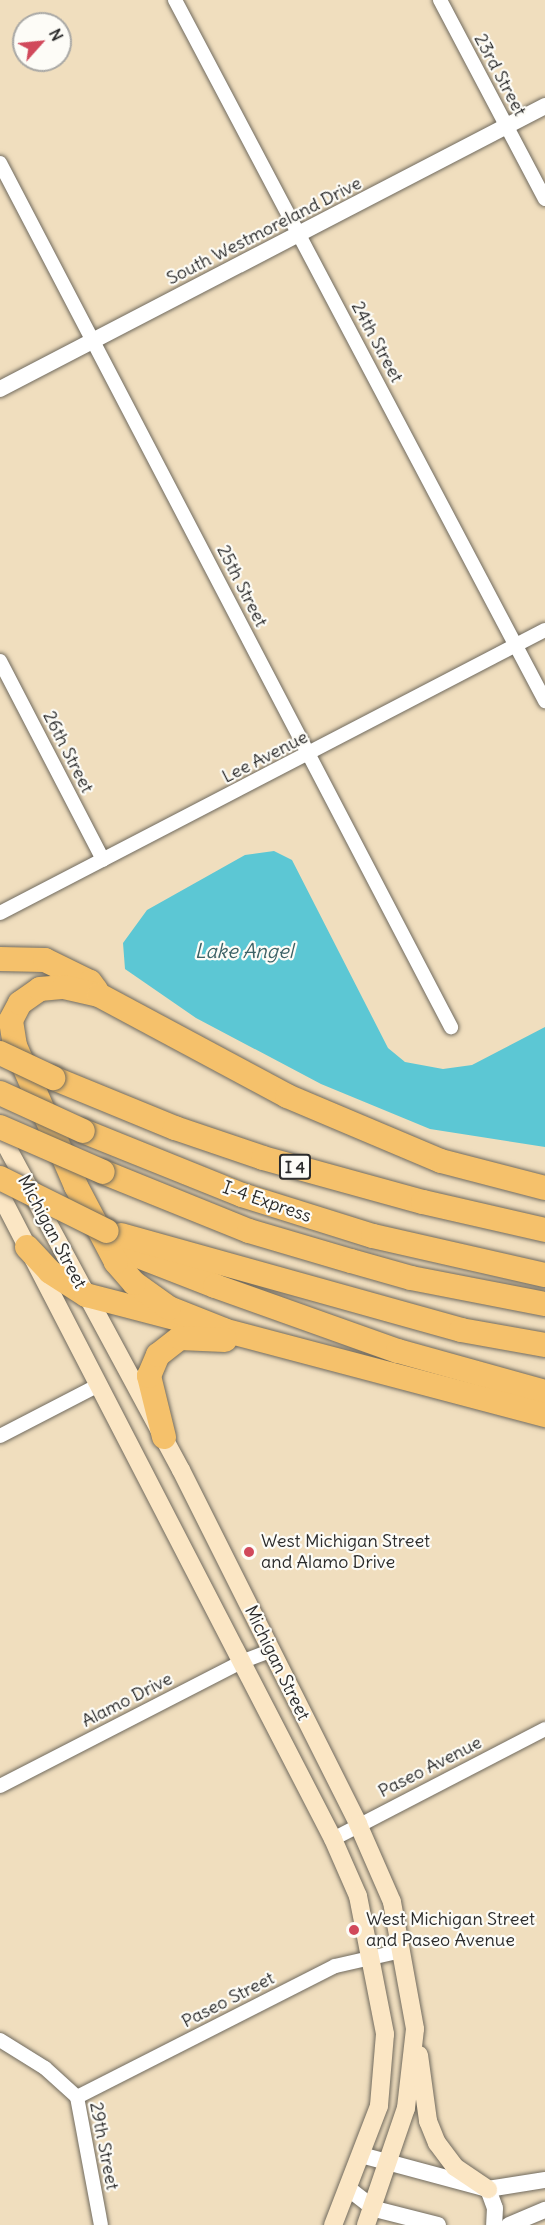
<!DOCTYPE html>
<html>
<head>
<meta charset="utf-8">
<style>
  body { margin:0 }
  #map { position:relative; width:545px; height:2225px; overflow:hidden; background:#f0debe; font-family:Delius,sans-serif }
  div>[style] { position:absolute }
  .water>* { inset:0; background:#5cc7d4 }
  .roads { filter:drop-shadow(0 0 2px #706a5e) drop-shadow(0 0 2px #706a5e) }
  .minor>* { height:14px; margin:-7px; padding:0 7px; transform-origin:7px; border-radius:7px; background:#fff }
  .tertiary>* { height:16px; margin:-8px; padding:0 8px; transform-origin:8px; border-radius:8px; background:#fff }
  .secondary>* { height:18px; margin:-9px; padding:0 9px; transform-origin:9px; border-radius:9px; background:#fbe6c4 }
  .motorway>* { height:24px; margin:-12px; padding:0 12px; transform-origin:12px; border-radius:12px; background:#f5c16b }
  .bridges { filter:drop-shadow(0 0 2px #706a5e) drop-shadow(0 0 2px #706a5e) }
  .motorway-bridge>* { height:24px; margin:-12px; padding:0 12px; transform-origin:12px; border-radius:12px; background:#f5c16b }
  .dots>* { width:16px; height:16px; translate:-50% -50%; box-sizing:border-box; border:3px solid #fdfcf7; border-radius:50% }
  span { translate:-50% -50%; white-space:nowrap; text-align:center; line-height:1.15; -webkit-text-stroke:4.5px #fdfcf7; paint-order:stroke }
  .shield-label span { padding:2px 4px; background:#fdfcf7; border:2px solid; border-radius:4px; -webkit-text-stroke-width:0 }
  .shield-label { font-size:16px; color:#2b2b2b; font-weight:700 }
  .street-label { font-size:18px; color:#2b2b2b }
  .poi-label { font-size:18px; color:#2b2b2b }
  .left { translate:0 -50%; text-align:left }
  .water-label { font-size:20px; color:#3c6266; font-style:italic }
  .north { position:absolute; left:12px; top:12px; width:60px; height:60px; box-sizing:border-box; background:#fdfcf7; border:2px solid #a9a8a5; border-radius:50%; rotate:63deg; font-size:16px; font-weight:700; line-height:24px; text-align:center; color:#2b2b2b }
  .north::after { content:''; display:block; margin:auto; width:21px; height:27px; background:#d1495b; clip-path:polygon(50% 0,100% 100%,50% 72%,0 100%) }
</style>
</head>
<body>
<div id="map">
  <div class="water">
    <div style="clip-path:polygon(274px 851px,292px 860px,388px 1048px,405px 1062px,443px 1069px,472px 1065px,545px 1027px,545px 1147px,430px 1129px,321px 1084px,196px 1018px,125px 969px,123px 943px,147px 910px,245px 855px)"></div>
  </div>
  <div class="roads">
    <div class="minor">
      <div style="left:175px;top:0;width:793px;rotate:62.17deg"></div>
      <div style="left:440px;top:0;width:225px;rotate:62.2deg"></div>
      <div style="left:0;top:163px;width:975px;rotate:62.44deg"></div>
      <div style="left:0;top:661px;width:224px;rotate:62.6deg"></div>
      <div style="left:0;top:913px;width:614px;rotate:-27.44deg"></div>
      <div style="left:0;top:1436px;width:111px;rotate:-27.3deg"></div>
      <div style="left:0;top:1786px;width:271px;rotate:-27.2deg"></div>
      <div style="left:241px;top:1662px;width:33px;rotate:-21deg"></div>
      <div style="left:333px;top:1839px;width:239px;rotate:-27.4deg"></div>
      <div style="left:0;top:2040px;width:53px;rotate:31.9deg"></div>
      <div style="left:45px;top:2068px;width:43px;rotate:42.2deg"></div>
      <div style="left:77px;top:2097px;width:130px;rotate:79.4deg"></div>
      <div style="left:77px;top:2097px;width:289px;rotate:-26.9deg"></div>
      <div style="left:335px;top:1966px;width:68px;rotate:-12.8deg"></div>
    </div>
    <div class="tertiary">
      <div style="left:0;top:389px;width:614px;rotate:-27.44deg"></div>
      <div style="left:361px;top:2155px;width:131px;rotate:15deg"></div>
      <div style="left:488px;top:2189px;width:58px;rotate:-9deg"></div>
      <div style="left:349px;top:2189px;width:33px;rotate:38deg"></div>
      <div style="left:375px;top:2209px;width:65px;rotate:14.3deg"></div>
      <div style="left:488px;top:2189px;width:20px;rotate:70deg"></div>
      <div style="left:495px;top:2208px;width:17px;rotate:93deg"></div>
      <div style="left:509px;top:2225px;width:39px;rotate:-23deg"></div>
    </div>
    <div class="secondary">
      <div style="left:0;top:1134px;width:382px;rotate:61.7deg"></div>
      <div style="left:181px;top:1470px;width:396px;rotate:63.4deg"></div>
      <div style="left:358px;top:1824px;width:85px;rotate:66.4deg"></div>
      <div style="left:392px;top:1902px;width:129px;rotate:79.7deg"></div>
      <div style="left:415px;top:2029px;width:80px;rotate:96.5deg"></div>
      <div style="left:406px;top:2108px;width:124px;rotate:108.9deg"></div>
      <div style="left:0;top:1194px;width:726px;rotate:62.69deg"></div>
      <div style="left:333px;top:1839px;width:62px;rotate:66.3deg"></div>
      <div style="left:358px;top:1896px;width:141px;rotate:78.9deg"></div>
      <div style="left:385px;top:2034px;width:72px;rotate:94.8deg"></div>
      <div style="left:379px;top:2106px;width:128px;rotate:111.1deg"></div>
      <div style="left:419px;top:2055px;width:67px;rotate:82.2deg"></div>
      <div style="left:428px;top:2121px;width:24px;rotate:68deg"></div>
      <div style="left:437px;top:2143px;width:30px;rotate:53deg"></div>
      <div style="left:455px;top:2167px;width:40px;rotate:34deg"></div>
    </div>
    <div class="motorway">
      <div style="left:0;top:959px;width:45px;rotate:1.3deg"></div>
      <div style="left:45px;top:960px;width:50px;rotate:26.1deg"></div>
      <div style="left:90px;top:982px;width:10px;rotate:53deg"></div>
      <div style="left:53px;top:1078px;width:132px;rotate:22.3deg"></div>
      <div style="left:175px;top:1128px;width:93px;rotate:18.8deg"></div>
      <div style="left:263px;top:1158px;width:166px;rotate:15.4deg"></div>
      <div style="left:423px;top:1202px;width:125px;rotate:12.9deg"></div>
      <div style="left:83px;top:1131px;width:171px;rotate:21.9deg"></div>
      <div style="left:242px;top:1195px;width:137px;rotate:17.4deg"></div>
      <div style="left:373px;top:1236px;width:176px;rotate:12.8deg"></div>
      <div style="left:103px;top:1172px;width:157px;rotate:22deg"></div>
      <div style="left:249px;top:1231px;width:106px;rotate:16.4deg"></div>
      <div style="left:351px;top:1261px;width:62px;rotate:15.8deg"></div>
      <div style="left:411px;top:1278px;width:136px;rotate:11deg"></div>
      <div style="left:107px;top:1231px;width:30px;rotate:45deg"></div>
      <div style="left:128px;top:1252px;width:93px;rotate:21.3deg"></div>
      <div style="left:215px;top:1286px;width:194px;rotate:19.6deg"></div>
      <div style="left:398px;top:1351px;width:153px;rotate:15.6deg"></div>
      <div style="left:121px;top:1235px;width:353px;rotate:15.6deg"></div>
      <div style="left:461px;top:1330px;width:85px;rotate:10.1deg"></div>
      <div style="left:27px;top:1247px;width:34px;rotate:47deg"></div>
      <div style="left:50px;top:1272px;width:43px;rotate:32.6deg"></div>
      <div style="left:86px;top:1295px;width:91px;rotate:14.6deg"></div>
      <div style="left:208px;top:1326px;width:349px;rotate:14.8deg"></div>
      <div style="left:224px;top:1330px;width:59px;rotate:-158.2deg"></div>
      <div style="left:169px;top:1308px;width:43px;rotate:-144.5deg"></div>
      <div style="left:134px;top:1283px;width:28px;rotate:-131deg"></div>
      <div style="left:116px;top:1262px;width:86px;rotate:-117.8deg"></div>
      <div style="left:76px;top:1186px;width:153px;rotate:-113.5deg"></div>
      <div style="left:15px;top:1046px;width:26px;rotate:-99deg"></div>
      <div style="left:11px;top:1020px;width:19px;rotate:-62deg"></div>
      <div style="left:20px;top:1003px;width:24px;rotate:-35deg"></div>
      <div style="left:40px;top:989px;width:24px;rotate:-5deg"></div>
      <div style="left:64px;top:987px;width:36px;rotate:13deg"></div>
      <div style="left:99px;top:995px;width:213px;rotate:28.2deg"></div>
      <div style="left:287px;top:1096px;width:167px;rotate:22.9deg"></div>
      <div style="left:441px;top:1161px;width:107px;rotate:14.6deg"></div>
      <div style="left:164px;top:1437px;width:63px;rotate:-103.8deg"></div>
      <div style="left:149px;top:1376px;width:23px;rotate:-67deg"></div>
      <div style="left:158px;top:1355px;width:28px;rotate:-38deg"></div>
      <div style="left:180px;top:1338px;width:45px;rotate:2.5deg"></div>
    </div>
  </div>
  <div class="bridges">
    <div class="motorway-bridge">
      <div style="left:0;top:1053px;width:59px;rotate:25.3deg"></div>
      <div style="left:0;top:1093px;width:91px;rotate:24.6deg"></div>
      <div style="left:0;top:1127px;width:112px;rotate:23.6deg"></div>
      <div style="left:0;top:1178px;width:119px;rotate:26.4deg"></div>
    </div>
  </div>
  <div class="dots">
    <div style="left:249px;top:1552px;background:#d1495b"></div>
    <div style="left:354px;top:1930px;background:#d1495b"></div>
  </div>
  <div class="shield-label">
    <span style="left:295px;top:1167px">I 4</span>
  </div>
  <div class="street-label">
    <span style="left:500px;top:75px;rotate:62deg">23rd Street</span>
    <span style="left:264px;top:231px;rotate:-27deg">South Westmoreland Drive</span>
    <span style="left:377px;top:342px;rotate:62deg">24th Street</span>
    <span style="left:242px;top:586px;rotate:63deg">25th Street</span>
    <span style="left:68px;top:752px;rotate:63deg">26th Street</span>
    <span style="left:265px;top:757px;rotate:-27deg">Lee Avenue</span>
    <span style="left:267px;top:1202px;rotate:19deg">I-4 Express</span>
    <span style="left:52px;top:1232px;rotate:62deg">Michigan Street</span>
    <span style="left:277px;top:1663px;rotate:64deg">Michigan Street</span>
    <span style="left:127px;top:1700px;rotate:-27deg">Alamo Drive</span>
    <span style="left:430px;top:1767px;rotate:-27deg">Paseo Avenue</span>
    <span style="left:228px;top:2000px;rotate:-27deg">Paseo Street</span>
    <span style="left:104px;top:2146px;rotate:79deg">29th Street</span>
  </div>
  <div class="poi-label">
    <span class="left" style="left:261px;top:1552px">West Michigan Street<br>and Alamo Drive</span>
    <span class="left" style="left:366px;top:1930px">West Michigan Street<br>and Paseo Avenue</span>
  </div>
  <div class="water-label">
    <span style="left:244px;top:950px">Lake Angel</span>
  </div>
  <div class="north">N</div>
</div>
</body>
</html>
